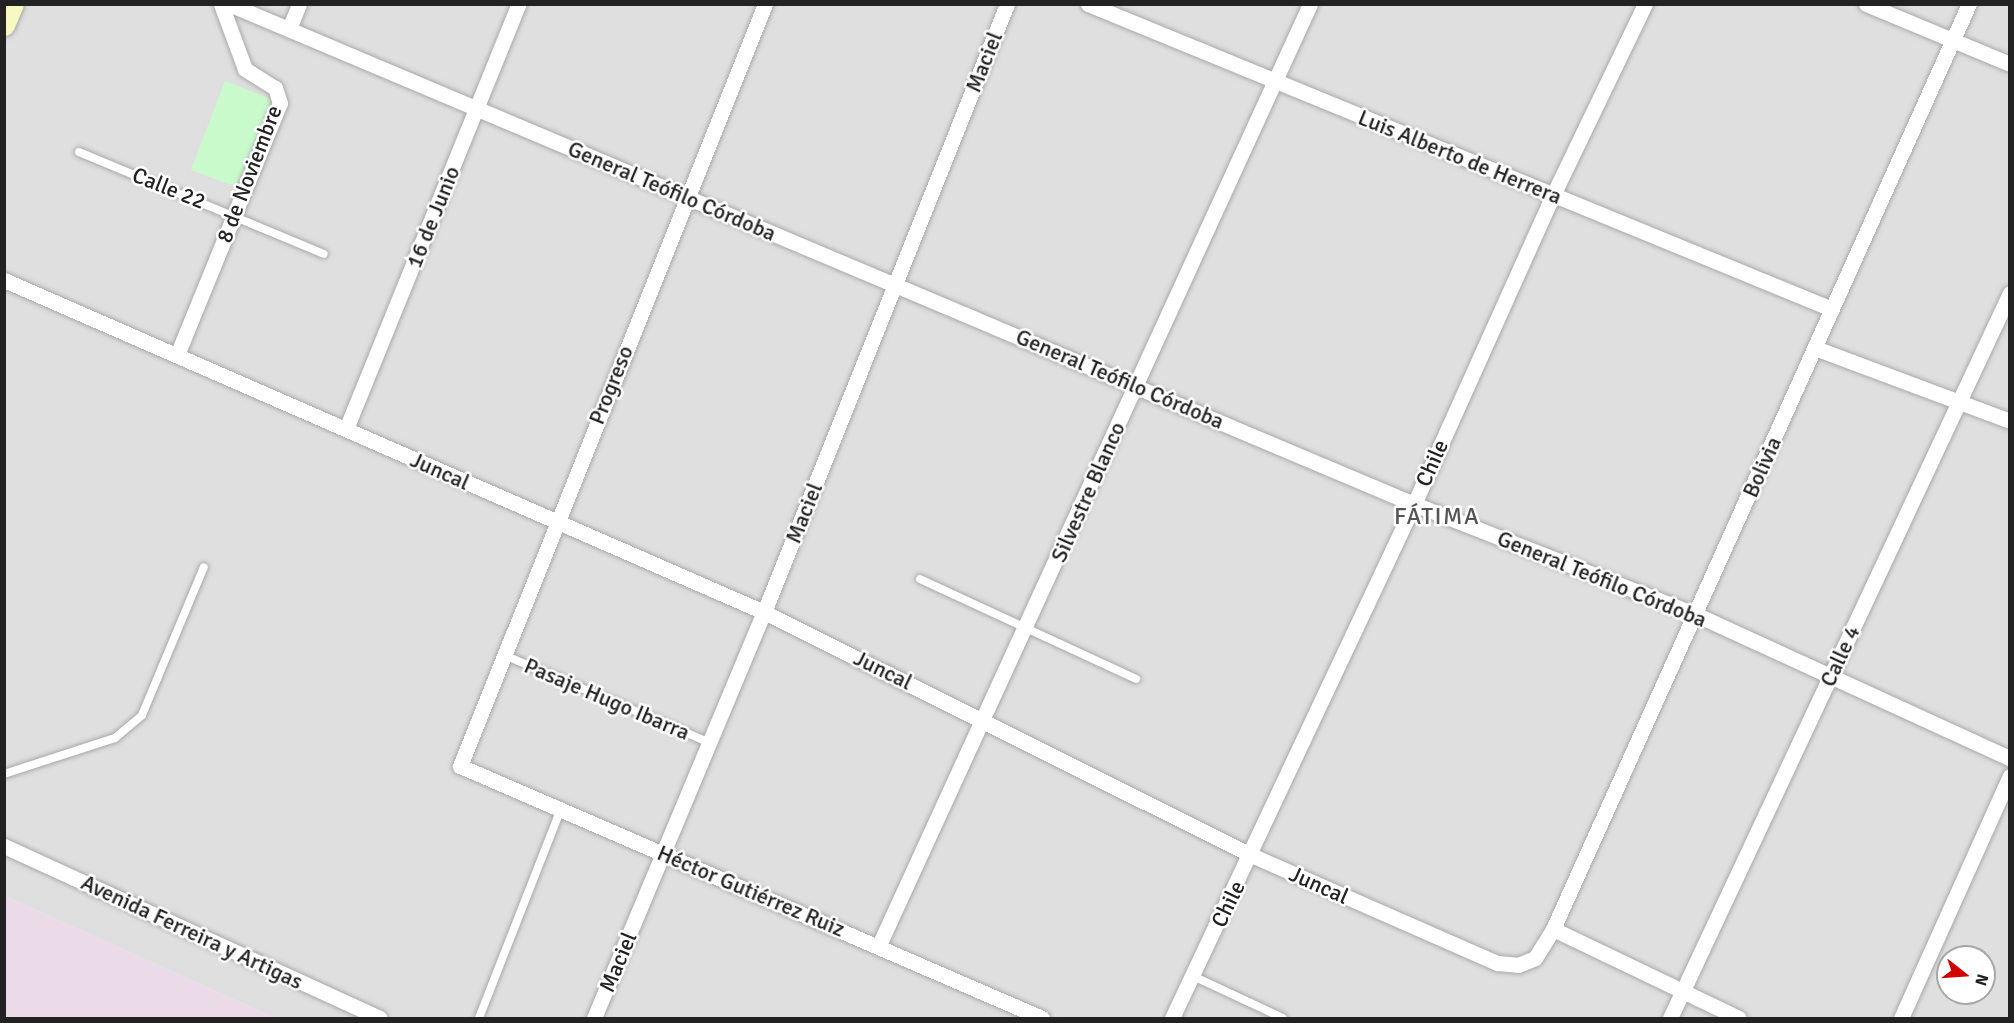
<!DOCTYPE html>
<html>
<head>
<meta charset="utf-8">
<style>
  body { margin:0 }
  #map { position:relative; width:2014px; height:1023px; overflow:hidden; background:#f2efe9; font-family:Signika,sans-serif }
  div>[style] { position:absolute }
  .residential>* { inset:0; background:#e0dfdf }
  .industrial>* { inset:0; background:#ebdbe8 }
  .park>* { inset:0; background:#c8facc; transform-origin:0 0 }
  .roads { filter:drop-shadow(0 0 2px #a9a9a9) drop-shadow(0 0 2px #a9a9a9) }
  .lane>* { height:8px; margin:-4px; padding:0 4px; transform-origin:4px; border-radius:4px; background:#fff }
  .street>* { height:15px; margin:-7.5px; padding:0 7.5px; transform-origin:7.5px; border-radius:7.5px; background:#fff }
  .secondary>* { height:21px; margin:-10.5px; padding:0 10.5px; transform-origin:10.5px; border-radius:10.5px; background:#f7fabf }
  span { translate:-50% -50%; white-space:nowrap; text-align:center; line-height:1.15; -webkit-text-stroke:5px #fff; paint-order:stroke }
  .street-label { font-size:22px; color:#222 }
  .neighbourhood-label { font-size:24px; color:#555; letter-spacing:1.5px }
  .frame { position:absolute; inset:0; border:6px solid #222; pointer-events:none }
  .north { position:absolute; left:1936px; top:945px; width:60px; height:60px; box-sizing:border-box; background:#fff; border:2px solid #a7a7a7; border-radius:50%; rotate:107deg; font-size:16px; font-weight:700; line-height:24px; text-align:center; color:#222 }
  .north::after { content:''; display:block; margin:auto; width:21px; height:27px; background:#d40000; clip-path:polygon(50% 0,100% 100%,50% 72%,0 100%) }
</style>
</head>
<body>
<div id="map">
  <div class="residential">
    <div style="clip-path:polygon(evenodd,5px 5px,2009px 5px,2009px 1018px,275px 1018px,5px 896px,5px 5px,1948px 957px,1984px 957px,1984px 993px,1948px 993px,1948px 957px)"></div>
  </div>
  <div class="industrial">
    <div style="clip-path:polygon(5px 896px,275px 1018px,5px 1018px)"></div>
  </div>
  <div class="park">
    <div style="left:225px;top:81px;width:53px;height:95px;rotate:21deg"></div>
  </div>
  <div class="roads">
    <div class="lane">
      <div style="left:79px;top:152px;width:265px;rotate:22.6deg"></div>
      <div style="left:920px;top:579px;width:238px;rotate:24.8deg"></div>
      <div style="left:504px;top:655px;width:224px;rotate:23.1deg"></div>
      <div style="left:4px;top:774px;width:117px;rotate:-18deg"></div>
      <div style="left:115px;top:738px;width:35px;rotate:-40deg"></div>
      <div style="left:142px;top:715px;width:160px;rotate:-67.3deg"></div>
      <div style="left:1193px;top:976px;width:99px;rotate:25deg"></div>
      <div style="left:479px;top:1018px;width:225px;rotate:-68.6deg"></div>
    </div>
    <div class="street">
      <div style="left:229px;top:4px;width:1286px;rotate:22.88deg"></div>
      <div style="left:1414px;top:504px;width:304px;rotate:21.4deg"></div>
      <div style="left:1697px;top:615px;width:344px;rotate:24.6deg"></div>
      <div style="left:765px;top:4px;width:821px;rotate:111.81deg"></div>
      <div style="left:460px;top:766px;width:634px;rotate:23.41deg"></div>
      <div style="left:1088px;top:4px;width:804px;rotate:22.29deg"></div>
      <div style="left:1866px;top:4px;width:156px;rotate:22.6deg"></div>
      <div style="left:289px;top:29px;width:27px;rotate:-68deg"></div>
      <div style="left:4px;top:280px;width:829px;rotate:23.6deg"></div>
      <div style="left:764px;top:612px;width:544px;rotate:26.52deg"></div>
      <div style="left:1251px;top:855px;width:269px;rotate:23.7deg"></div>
      <div style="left:1497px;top:963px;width:21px;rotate:5deg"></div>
      <div style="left:1518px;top:965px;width:18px;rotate:-22deg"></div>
      <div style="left:1535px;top:958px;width:34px;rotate:-58deg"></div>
      <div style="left:1553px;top:929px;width:1014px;rotate:-65.79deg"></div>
      <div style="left:1815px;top:348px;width:208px;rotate:20.5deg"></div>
      <div style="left:177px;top:355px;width:272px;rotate:-67.8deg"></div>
      <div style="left:280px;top:103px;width:16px;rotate:-108deg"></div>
      <div style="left:275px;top:88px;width:36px;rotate:-148deg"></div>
      <div style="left:245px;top:69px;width:69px;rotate:-110.3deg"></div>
      <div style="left:346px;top:429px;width:459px;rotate:-67.9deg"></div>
      <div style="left:4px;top:846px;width:413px;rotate:24.6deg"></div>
      <div style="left:1553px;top:929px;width:206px;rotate:25.6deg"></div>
      <div style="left:879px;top:945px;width:1035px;rotate:-65.39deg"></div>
      <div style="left:594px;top:1018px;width:440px;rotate:-67.3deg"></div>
      <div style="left:764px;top:612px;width:655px;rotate:-68.21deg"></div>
      <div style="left:1172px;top:1018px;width:568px;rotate:-64.79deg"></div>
      <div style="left:1414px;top:504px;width:339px;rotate:-65.8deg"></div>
      <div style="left:1553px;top:195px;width:212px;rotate:-64.3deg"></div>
      <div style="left:1670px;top:1018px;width:801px;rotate:-64.88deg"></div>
      <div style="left:1901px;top:1018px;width:265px;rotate:-65.8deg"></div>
    </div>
    <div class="secondary">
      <div style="left:4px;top:25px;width:23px;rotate:-67deg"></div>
    </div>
  </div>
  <div class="street-label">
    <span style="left:984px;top:62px;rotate:-68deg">Maciel</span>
    <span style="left:1460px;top:157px;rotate:22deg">Luis Alberto de Herrera</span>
    <span style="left:249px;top:174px;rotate:-69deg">8 de Noviembre</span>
    <span style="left:169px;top:188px;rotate:22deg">Calle 22</span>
    <span style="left:672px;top:191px;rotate:23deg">General Teófilo Córdoba</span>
    <span style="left:433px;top:217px;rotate:-68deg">16 de Junio</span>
    <span style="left:1120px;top:379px;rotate:23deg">General Teófilo Córdoba</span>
    <span style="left:611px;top:385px;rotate:-68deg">Progreso</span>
    <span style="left:1432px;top:463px;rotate:-66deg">Chile</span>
    <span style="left:1762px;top:467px;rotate:-66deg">Bolivia</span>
    <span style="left:440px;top:471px;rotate:24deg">Juncal</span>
    <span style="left:1088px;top:492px;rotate:-66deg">Silvestre Blanco</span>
    <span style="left:804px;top:513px;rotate:-68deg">Maciel</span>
    <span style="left:1602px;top:579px;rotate:22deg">General Teófilo Córdoba</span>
    <span style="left:1840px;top:656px;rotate:-65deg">Calle 4</span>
    <span style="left:883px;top:670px;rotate:26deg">Juncal</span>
    <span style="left:607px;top:699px;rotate:23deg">Pasaje Hugo Ibarra</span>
    <span style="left:1319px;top:885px;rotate:24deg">Juncal</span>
    <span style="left:751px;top:891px;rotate:23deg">Héctor Gutiérrez Ruiz</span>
    <span style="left:1228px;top:904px;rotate:-64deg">Chile</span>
    <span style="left:192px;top:932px;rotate:25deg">Avenida Ferreira y Artigas</span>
    <span style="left:618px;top:962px;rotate:-67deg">Maciel</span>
  </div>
  <div class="neighbourhood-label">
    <span style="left:1437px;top:517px">FÁTIMA</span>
  </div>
  <div class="frame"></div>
  <div class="north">N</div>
</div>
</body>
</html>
